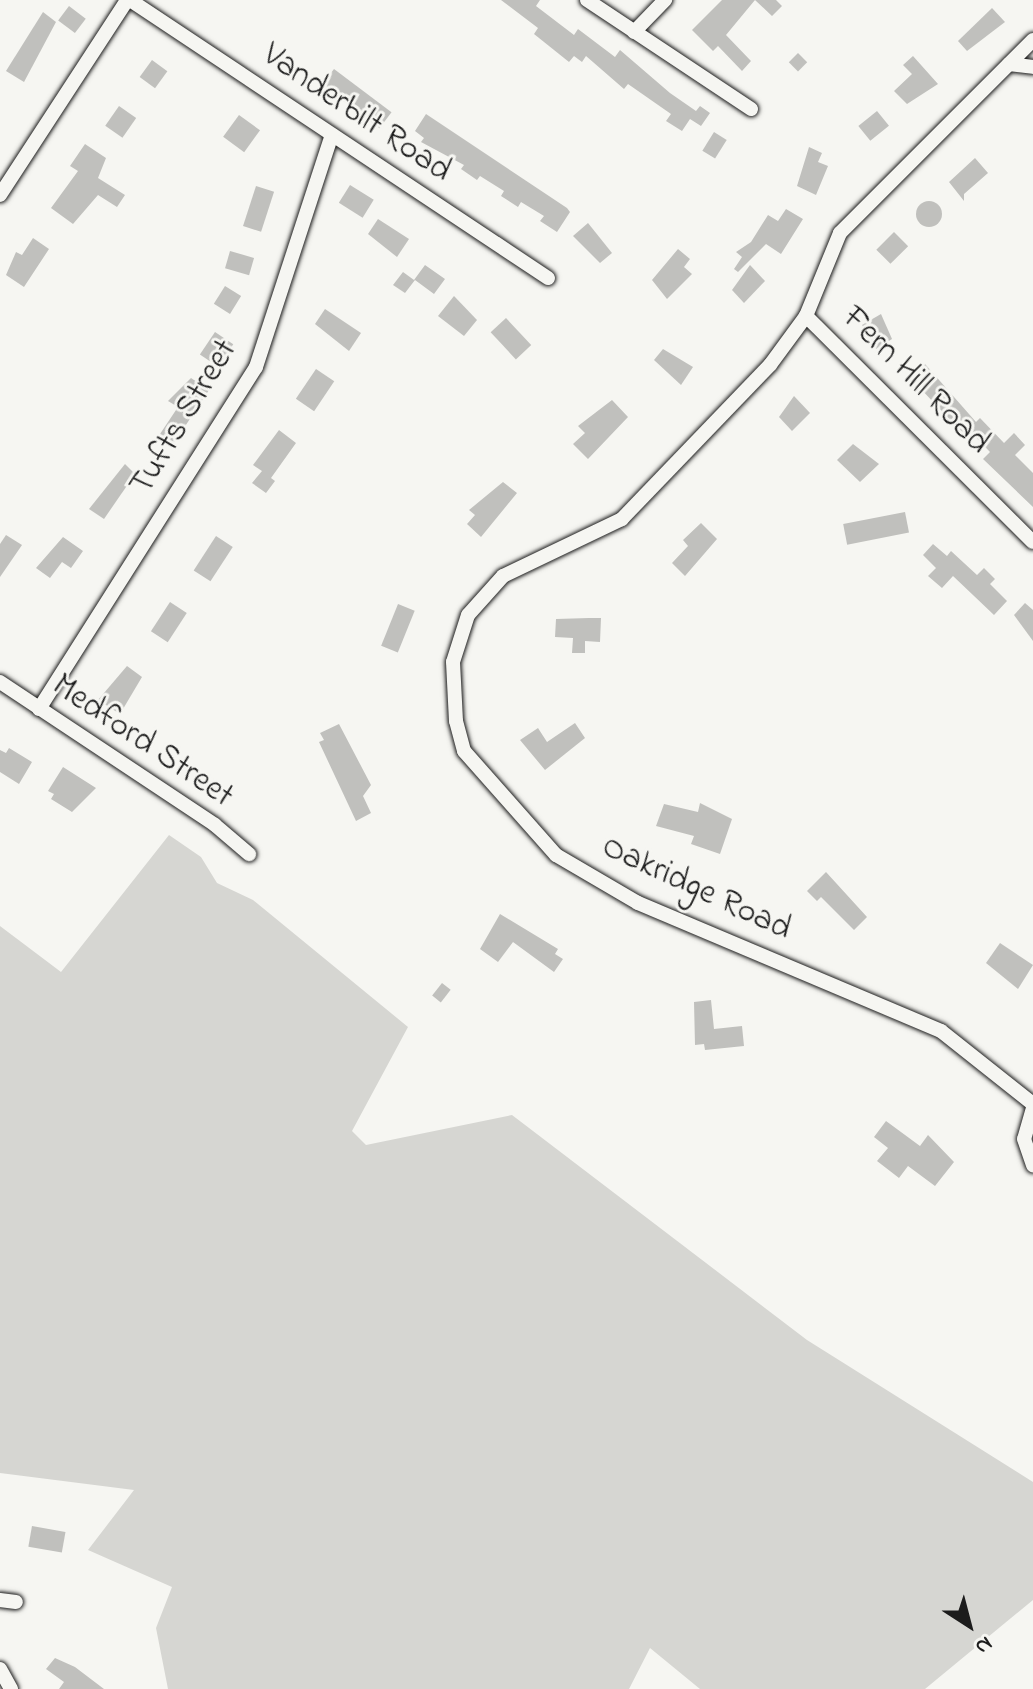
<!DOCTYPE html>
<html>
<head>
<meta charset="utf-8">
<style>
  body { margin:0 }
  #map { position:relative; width:1033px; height:1689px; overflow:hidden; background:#f6f6f2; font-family:"Indie Flower",sans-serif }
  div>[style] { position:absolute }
  .green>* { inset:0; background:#d6d6d2 }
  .building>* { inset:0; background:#c0c0bd; transform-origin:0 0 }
  .round { border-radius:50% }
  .roads { filter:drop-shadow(0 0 2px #1c1c1c) drop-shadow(0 0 2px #1c1c1c) }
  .minor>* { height:14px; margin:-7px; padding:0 7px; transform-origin:7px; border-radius:7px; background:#f6f6f2 }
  span { translate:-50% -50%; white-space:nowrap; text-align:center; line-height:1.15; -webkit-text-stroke:6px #f6f6f2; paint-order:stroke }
  .street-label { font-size:34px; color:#1c1c1c }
  .north { position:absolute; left:929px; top:1585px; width:80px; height:80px; -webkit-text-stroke:6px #f6f6f2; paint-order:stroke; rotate:144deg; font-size:22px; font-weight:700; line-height:32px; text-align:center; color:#1c1c1c }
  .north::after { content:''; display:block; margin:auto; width:28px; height:36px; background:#1c1c1c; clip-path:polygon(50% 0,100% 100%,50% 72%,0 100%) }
</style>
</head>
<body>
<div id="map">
  <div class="green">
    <div style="clip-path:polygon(169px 835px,201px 857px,217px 883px,253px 900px,408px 1027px,352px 1131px,366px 1145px,512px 1115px,807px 1340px,1033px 1482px,1033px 1600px,925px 1689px,700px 1689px,650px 1648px,629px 1689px,168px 1689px,156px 1628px,172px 1587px,88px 1550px,134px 1490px,0 1473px,0 926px,61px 972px)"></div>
  </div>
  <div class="building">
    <div style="clip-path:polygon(501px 0,540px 0,536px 6px,574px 35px,578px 29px,615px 57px,620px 50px,670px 93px,696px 111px,700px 106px,710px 113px,701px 126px,690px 119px,682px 131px,666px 121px,671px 114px,628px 84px,624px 89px,586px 56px,582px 62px,574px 56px,569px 62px,534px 34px,538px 28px)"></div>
    <div style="clip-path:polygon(722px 0,776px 0,782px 6px,772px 16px,755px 0,726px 35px,751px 61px,742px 71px,718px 46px,713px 51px,692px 30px)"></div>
    <div style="left:69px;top:6px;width:21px;height:18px;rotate:37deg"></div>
    <div style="clip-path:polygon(992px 8px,1005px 22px,967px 51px,958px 41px)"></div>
    <div style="clip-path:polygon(43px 12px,56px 22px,24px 82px,6px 71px)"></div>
    <div style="left:798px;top:53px;width:13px;height:13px;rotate:45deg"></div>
    <div style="clip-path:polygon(913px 56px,938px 84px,907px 104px,894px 91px,912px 74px,903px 65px)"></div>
    <div style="left:152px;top:60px;width:19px;height:21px;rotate:36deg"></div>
    <div style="left:334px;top:69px;width:72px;height:20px;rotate:37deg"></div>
    <div style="left:119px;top:106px;width:21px;height:24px;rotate:35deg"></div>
    <div style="left:877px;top:111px;width:19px;height:24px;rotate:51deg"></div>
    <div style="clip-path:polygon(426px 114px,567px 208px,570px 212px,557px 232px,540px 221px,544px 216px,521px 202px,518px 207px,501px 196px,504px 191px,480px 176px,477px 180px,461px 169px,464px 165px,421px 142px,424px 138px,415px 131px)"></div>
    <div style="left:239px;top:115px;width:26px;height:27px;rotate:36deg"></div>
    <div style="left:714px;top:132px;width:15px;height:22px;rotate:32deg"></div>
    <div style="clip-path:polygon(85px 144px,106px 158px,98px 178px,125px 195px,117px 207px,98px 195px,73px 224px,51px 208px,78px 171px,70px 166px)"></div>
    <div style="clip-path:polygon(809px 147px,822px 153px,818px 162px,828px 166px,816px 195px,797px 186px)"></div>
    <div style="clip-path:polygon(975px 158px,988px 173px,964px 194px,964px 201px,949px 182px)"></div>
    <div style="left:350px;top:185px;width:28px;height:21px;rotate:32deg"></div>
    <div style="left:256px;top:186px;width:19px;height:42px;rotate:18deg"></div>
    <div class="round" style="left:916px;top:201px;width:26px;height:26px"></div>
    <div style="clip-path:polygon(786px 209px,803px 219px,781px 254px,766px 244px,738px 272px,734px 269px,742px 257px,736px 252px,751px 242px,768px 215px,778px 221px)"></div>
    <div style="clip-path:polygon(378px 219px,409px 239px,397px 257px,368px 234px)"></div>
    <div style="clip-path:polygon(588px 223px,612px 253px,600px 263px,573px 236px)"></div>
    <div style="left:894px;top:232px;width:20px;height:25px;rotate:45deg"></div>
    <div style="clip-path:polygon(33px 238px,49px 249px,24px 287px,6px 275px,16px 252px,22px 255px)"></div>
    <div style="clip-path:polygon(678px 249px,690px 259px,684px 267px,692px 274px,667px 299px,652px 280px)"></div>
    <div style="left:230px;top:251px;width:25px;height:18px;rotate:16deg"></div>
    <div style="clip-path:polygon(425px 265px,445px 279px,434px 294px,415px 280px,405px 293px,393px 285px,403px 272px,414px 280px)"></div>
    <div style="clip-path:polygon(750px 265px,765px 281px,744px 303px,732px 290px)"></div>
    <div style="left:225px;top:286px;width:19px;height:21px;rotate:32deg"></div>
    <div style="clip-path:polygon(454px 296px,477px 320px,464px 336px,438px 316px)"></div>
    <div style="clip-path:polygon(325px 309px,361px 333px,349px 351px,315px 324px)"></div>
    <div style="clip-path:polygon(881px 314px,892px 339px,876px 349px,862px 325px)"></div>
    <div style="left:506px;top:318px;width:37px;height:21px;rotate:47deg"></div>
    <div style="left:215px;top:332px;width:22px;height:27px;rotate:34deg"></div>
    <div style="clip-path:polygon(663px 349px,693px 367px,681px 385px,654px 360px)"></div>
    <div style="clip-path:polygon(925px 364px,976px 422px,980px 418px,1004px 443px,1014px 433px,1025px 445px,1015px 455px,1033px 473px,1033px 507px,983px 459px,990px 452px,968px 429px,963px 434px,920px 388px,912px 376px)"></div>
    <div style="left:316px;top:369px;width:22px;height:36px;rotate:34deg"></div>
    <div style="clip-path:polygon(191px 378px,209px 390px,174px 443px,160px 434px,178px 407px,168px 401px)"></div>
    <div style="clip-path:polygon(794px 396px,810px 413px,792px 431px,779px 417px)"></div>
    <div style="clip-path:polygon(612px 400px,628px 417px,588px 459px,573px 444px,585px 433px,578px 426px)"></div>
    <div style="clip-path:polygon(279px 430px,296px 443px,271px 478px,275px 481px,266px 493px,252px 483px,262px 471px,253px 465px)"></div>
    <div style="clip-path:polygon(853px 444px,879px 464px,860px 482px,837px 460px)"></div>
    <div style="clip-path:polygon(125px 464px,135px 474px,104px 519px,89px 509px)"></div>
    <div style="clip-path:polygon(503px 482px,517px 493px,481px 537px,467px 524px,475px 515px,469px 510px)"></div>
    <div style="left:905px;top:512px;width:21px;height:63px;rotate:79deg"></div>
    <div style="clip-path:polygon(701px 523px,717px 539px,685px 576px,672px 563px,688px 546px,683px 540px)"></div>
    <div style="clip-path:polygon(6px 535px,22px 545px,0 577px,0 544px)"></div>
    <div style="left:216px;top:536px;width:20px;height:41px;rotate:33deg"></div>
    <div style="clip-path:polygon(63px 537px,83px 551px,71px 568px,62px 562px,50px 578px,36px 568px)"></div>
    <div style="clip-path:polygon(933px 544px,947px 556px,951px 551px,977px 575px,984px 568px,995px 579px,990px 584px,1007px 601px,994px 615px,953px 576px,942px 588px,928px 576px,936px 568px,923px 555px)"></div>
    <div style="left:170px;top:602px;width:20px;height:35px;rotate:33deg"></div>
    <div style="clip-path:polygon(1025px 603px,1033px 610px,1033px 641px,1014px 615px)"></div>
    <div style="left:398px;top:604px;width:18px;height:45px;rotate:22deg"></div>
    <div style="clip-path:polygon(589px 618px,601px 618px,600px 642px,585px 641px,585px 653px,572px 653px,573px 638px,555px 637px,556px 619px)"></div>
    <div style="clip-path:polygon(127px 666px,142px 677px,120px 714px,98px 700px)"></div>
    <div style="clip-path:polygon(575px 723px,585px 738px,545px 770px,520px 740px,538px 728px,547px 742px)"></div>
    <div style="clip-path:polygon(339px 724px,371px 785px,363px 796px,371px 813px,356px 821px,319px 742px,324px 740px,320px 733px)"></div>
    <div style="clip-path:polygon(9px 748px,32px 762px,19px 784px,0 772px,0 750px,6px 753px)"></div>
    <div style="clip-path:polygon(63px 767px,96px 788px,72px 812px,51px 799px,54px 794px,48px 791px)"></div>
    <div style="clip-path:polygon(700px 803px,732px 819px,720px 854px,691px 844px,694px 836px,656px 826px,664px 804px,698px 812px)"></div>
    <div style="clip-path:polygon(826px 872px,867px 917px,854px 930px,821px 897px,817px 901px,807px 891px)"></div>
    <div style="clip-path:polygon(500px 914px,558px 949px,555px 954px,563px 959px,554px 972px,513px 942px,498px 962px,480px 949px)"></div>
    <div style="clip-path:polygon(1000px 943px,1033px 965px,1018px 989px,986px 963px)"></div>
    <div style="left:442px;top:983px;width:11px;height:16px;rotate:38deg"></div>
    <div style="clip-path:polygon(711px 1000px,714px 1029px,742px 1026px,744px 1046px,705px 1050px,704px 1044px,695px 1045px,694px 1002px)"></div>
    <div style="clip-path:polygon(886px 1121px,920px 1146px,928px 1135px,954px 1162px,935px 1186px,908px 1166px,899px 1178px,877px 1161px,888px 1148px,874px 1137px)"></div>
    <div style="left:32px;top:1526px;width:34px;height:21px;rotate:10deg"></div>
    <div style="clip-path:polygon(55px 1658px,75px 1667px,104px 1689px,59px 1689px,64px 1682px,46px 1669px)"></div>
  </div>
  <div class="roads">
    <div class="minor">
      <div style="left:130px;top:0;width:502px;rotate:33.63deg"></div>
      <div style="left:587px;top:0;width:197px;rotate:33.6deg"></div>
      <div style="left:634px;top:32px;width:45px;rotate:-45.9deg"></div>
      <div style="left:1033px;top:40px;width:273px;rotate:135deg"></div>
      <div style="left:840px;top:233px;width:90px;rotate:112.3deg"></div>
      <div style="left:806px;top:316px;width:61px;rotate:126.3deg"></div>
      <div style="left:770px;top:365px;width:214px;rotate:133.9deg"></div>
      <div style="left:622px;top:519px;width:132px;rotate:154.4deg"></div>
      <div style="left:503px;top:576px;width:52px;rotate:131.9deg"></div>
      <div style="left:468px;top:615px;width:49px;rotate:107.7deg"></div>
      <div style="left:453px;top:662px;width:59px;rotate:87.1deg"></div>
      <div style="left:456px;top:721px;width:31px;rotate:75deg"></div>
      <div style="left:464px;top:751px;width:139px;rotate:48.5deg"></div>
      <div style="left:556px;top:855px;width:95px;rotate:30.3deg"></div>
      <div style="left:638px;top:903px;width:329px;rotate:22.9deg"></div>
      <div style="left:941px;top:1031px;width:117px;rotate:38.4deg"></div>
      <div style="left:1009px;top:64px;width:24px;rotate:7deg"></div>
      <div style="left:0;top:195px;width:233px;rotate:-56.9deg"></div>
      <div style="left:806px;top:316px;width:320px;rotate:44.9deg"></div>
      <div style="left:0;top:682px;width:258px;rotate:33.6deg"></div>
      <div style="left:215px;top:825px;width:45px;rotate:40.5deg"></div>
      <div style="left:39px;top:709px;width:405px;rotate:-57.6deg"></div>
      <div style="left:256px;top:367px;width:244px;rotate:-71.9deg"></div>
      <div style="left:1033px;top:1108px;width:32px;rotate:106deg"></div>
      <div style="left:1024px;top:1139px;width:28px;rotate:71deg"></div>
      <div style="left:0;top:1600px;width:16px;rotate:7deg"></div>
      <div style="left:0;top:1669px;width:23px;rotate:61deg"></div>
    </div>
  </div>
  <div class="street-label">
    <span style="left:356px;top:114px;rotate:34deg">Vanderbilt Road</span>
    <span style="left:915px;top:381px;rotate:45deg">Fern Hill Road</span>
    <span style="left:185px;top:418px;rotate:-59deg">Tufts Street</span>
    <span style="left:142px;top:742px;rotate:34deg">Medford Street</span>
    <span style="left:696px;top:889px;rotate:25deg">Oakridge Road</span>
  </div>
  <div class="north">N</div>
</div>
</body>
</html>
